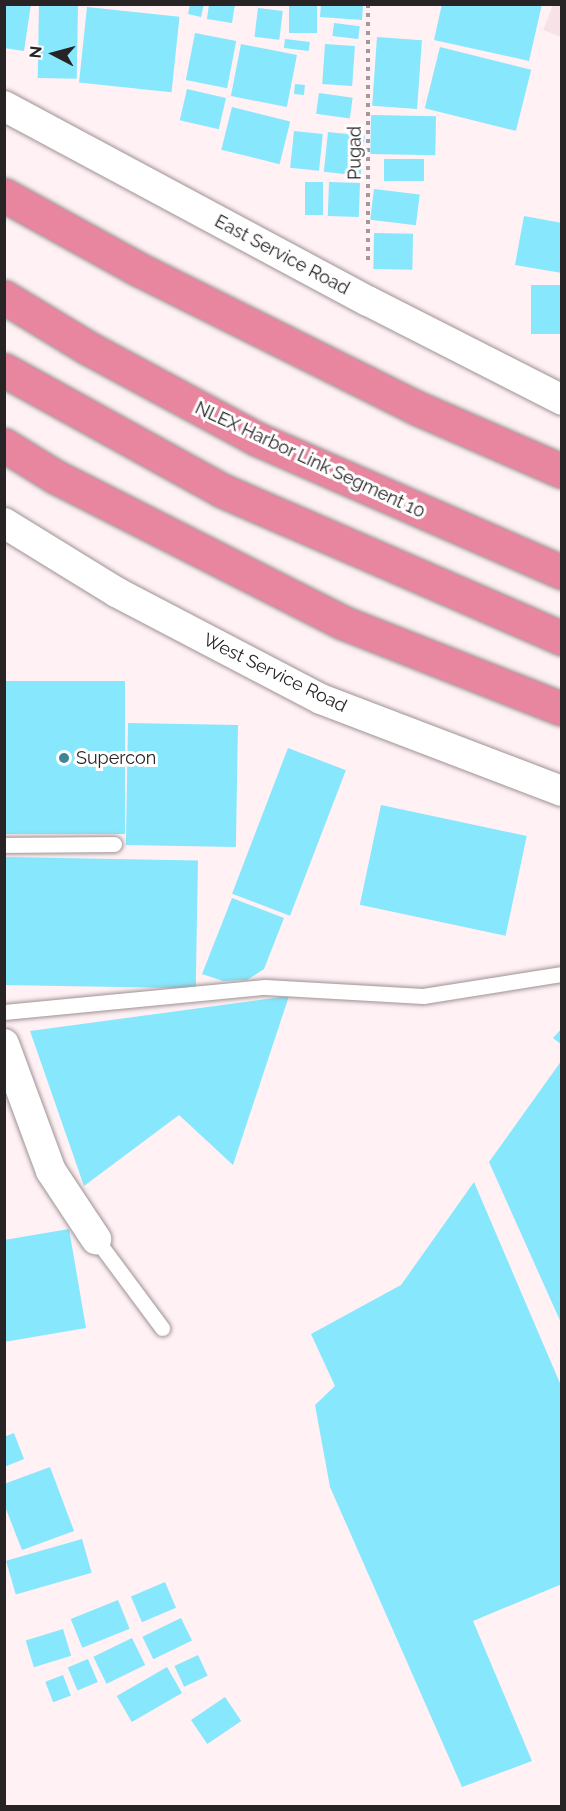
<!DOCTYPE html>
<html>
<head>
<meta charset="utf-8">
<style>
  body { margin:0 }
  #map { position:relative; width:566px; height:1811px; overflow:hidden; background:#fff1f4; font-family:Raleway,sans-serif }
  div>[style] { position:absolute }
  .built>* { inset:0; background:#f9e2e7 }
  .building>* { inset:0; background:#87e7fc; transform-origin:0 0 }
  .path>* { height:4px; margin-top:-2px; transform-origin:0; background:repeating-linear-gradient(90deg,#a3999b 0 4.5px,transparent 0 9px) }
  .roads { filter:drop-shadow(0 0 2px #9e9294) drop-shadow(0 0 2px #9e9294) }
  .service>* { height:15px; margin:-7.5px; padding:0 7.5px; transform-origin:7.5px; border-radius:7.5px; background:#fff }
  .minor>* { height:30px; margin:-15px; padding:0 15px; transform-origin:15px; border-radius:15px; background:#fff }
  .motorway>* { height:33px; margin:-16.5px; padding:0 16.5px; transform-origin:16.5px; border-radius:16.5px; background:#e886a0 }
  .dots>* { width:16px; height:16px; translate:-50% -50%; box-sizing:border-box; border:3px solid #fff; border-radius:50% }
  span { translate:-50% -50%; white-space:nowrap; text-align:center; line-height:1.15; -webkit-text-stroke:6px #fff; paint-order:stroke }
  .street-label { font-size:18px; color:#282324 }
  .poi-label { font-size:18px; color:#282324 }
  .left { translate:0 -50%; text-align:left }
  .frame { position:absolute; inset:0; border:6px solid #282324; pointer-events:none }
  .north { position:absolute; left:24px; top:24px; width:60px; height:60px; -webkit-text-stroke:4px #fff; paint-order:stroke; rotate:276deg; font-size:16px; font-weight:700; line-height:24px; text-align:center; color:#282324 }
  .north::after { content:''; display:block; margin:auto; width:21px; height:27px; background:#282324; clip-path:polygon(50% 0,100% 100%,50% 72%,0 100%) }
</style>
</head>
<body>
<div id="map">
  <div class="built">
    <div style="clip-path:polygon(553px 5px,561px 5px,561px 37px,543px 30px)"></div>
  </div>
  <div class="building">
    <div style="clip-path:polygon(4px 4px,31px 4px,24px 51px,4px 48px)"></div>
    <div style="left:39px;top:4px;width:39px;height:74px;rotate:1deg"></div>
    <div style="clip-path:polygon(190px 4px,204px 4px,201px 17px,188px 14px)"></div>
    <div style="clip-path:polygon(209px 4px,235px 4px,232px 23px,207px 19px)"></div>
    <div style="left:289px;top:4px;width:28px;height:29px"></div>
    <div style="clip-path:polygon(321px 4px,363px 4px,362px 20px,320px 17px)"></div>
    <div style="clip-path:polygon(442px 4px,542px 4px,529px 61px,434px 40px)"></div>
    <div style="left:87px;top:7px;width:93px;height:76px;rotate:6deg"></div>
    <div style="left:258px;top:8px;width:25px;height:29px;rotate:7deg"></div>
    <div style="left:334px;top:23px;width:26px;height:13px;rotate:7deg"></div>
    <div style="left:195px;top:33px;width:42px;height:48px;rotate:11deg"></div>
    <div style="left:377px;top:37px;width:45px;height:69px;rotate:4deg"></div>
    <div style="left:285px;top:39px;width:25px;height:9px;rotate:7deg"></div>
    <div style="left:241px;top:44px;width:57px;height:53px;rotate:11deg"></div>
    <div style="left:325px;top:44px;width:30px;height:40px;rotate:4deg"></div>
    <div style="left:440px;top:47px;width:94px;height:63px;rotate:14deg"></div>
    <div style="left:295px;top:84px;width:10px;height:10px;rotate:6deg"></div>
    <div style="left:187px;top:89px;width:40px;height:32px;rotate:13deg"></div>
    <div style="left:319px;top:93px;width:34px;height:21px;rotate:8deg"></div>
    <div style="left:232px;top:107px;width:60px;height:44px;rotate:14deg"></div>
    <div style="left:371px;top:115px;width:65px;height:39px;rotate:1deg"></div>
    <div style="left:294px;top:131px;width:29px;height:37px;rotate:6deg"></div>
    <div style="left:328px;top:132px;width:37px;height:40px;rotate:6deg"></div>
    <div style="left:384px;top:159px;width:40px;height:22px"></div>
    <div style="left:305px;top:182px;width:18px;height:33px"></div>
    <div style="left:329px;top:182px;width:31px;height:34px;rotate:2deg"></div>
    <div style="left:374px;top:189px;width:46px;height:31px;rotate:7deg"></div>
    <div style="clip-path:polygon(524px 216px,562px 223px,562px 273px,515px 265px)"></div>
    <div style="left:374px;top:233px;width:39px;height:36px;rotate:1deg"></div>
    <div style="left:531px;top:285px;width:31px;height:49px"></div>
    <div style="left:4px;top:681px;width:121px;height:153px"></div>
    <div style="left:128px;top:723px;width:110px;height:122px;rotate:1deg"></div>
    <div style="left:288px;top:748px;width:62px;height:156px;rotate:21deg"></div>
    <div style="left:381px;top:805px;width:149px;height:102px;rotate:12deg"></div>
    <div style="left:4px;top:857px;width:194px;height:128px;rotate:1deg"></div>
    <div style="clip-path:polygon(232px 898px,284px 918px,264px 969px,247px 980px,223px 981px,202px 974px)"></div>
    <div style="clip-path:polygon(289px 996px,233px 1165px,179px 1115px,84px 1186px,30px 1031px)"></div>
    <div style="clip-path:polygon(562px 1028px,562px 1045px,553px 1038px)"></div>
    <div style="clip-path:polygon(562px 1060px,562px 1325px,489px 1162px)"></div>
    <div style="clip-path:polygon(474px 1182px,562px 1388px,562px 1584px,473px 1621px,532px 1761px,462px 1787px,330px 1487px,315px 1405px,335px 1386px,311px 1334px,401px 1285px)"></div>
    <div style="clip-path:polygon(69px 1229px,86px 1328px,4px 1342px,4px 1240px)"></div>
    <div style="clip-path:polygon(14px 1433px,24px 1459px,4px 1467px,4px 1437px)"></div>
    <div style="clip-path:polygon(50px 1467px,74px 1531px,22px 1550px,4px 1504px,4px 1484px)"></div>
    <div style="left:82px;top:1539px;width:35px;height:79px;rotate:74deg"></div>
    <div style="left:165px;top:1582px;width:28px;height:37px;rotate:67deg"></div>
    <div style="left:118px;top:1600px;width:31px;height:51px;rotate:68deg"></div>
    <div style="left:181px;top:1618px;width:25px;height:43px;rotate:64deg"></div>
    <div style="left:63px;top:1629px;width:28px;height:39px;rotate:73deg"></div>
    <div style="left:132px;top:1638px;width:30px;height:43px;rotate:64deg"></div>
    <div style="left:198px;top:1655px;width:23px;height:26px;rotate:65deg"></div>
    <div style="left:88px;top:1659px;width:25px;height:22px;rotate:67deg"></div>
    <div style="left:167px;top:1667px;width:30px;height:58px;rotate:60deg"></div>
    <div style="left:63px;top:1675px;width:22px;height:19px;rotate:69deg"></div>
    <div style="left:225px;top:1697px;width:29px;height:41px;rotate:56deg"></div>
  </div>
  <div class="path">
    <div style="left:368px;top:4px;width:261px;rotate:90deg"></div>
  </div>
  <div class="roads">
    <div class="service">
      <div style="left:4px;top:845px;width:110px;rotate:-0.5deg"></div>
      <div style="left:4px;top:1012px;width:262px;rotate:-5.5deg"></div>
      <div style="left:265px;top:987px;width:158px;rotate:3.3deg"></div>
      <div style="left:423px;top:996px;width:141px;rotate:-9deg"></div>
      <div style="left:96px;top:1239px;width:111px;rotate:53.4deg"></div>
    </div>
    <div class="minor">
      <div style="left:4px;top:106px;width:413px;rotate:28.2deg"></div>
      <div style="left:368px;top:301px;width:218px;rotate:27deg"></div>
      <div style="left:4px;top:523px;width:132px;rotate:31.6deg"></div>
      <div style="left:116px;top:592px;width:231px;rotate:27.6deg"></div>
      <div style="left:321px;top:699px;width:258px;rotate:20.9deg"></div>
      <div style="left:4px;top:1044px;width:135px;rotate:69.7deg"></div>
      <div style="left:51px;top:1171px;width:82px;rotate:56.5deg"></div>
    </div>
    <div class="motorway">
      <div style="left:4px;top:195px;width:151px;rotate:28.9deg"></div>
      <div style="left:136px;top:268px;width:314px;rotate:26.5deg"></div>
      <div style="left:417px;top:408px;width:158px;rotate:23.5deg"></div>
      <div style="left:4px;top:297px;width:98px;rotate:31.3deg"></div>
      <div style="left:88px;top:348px;width:192px;rotate:28.3deg"></div>
      <div style="left:257px;top:439px;width:333px;rotate:23.6deg"></div>
      <div style="left:4px;top:370px;width:248px;rotate:28.9deg"></div>
      <div style="left:221px;top:490px;width:372px;rotate:23.5deg"></div>
      <div style="left:4px;top:445px;width:59px;rotate:31.8deg"></div>
      <div style="left:54px;top:476px;width:325px;rotate:26.9deg"></div>
      <div style="left:344px;top:623px;width:234px;rotate:21.5deg"></div>
    </div>
  </div>
  <div class="dots">
    <div style="left:64px;top:758px;background:#418493"></div>
  </div>
  <div class="street-label">
    <span style="left:355px;top:153px;rotate:-90deg">Pugad</span>
    <span style="left:282px;top:255px;rotate:28deg">East Service Road</span>
    <span style="left:310px;top:460px;rotate:25deg">NLEX Harbor Link Segment 10</span>
    <span style="left:275px;top:673px;rotate:26deg">West Service Road</span>
  </div>
  <div class="poi-label">
    <span class="left" style="left:76px;top:758px">Supercon</span>
  </div>
  <div class="frame"></div>
  <div class="north">N</div>
</div>
</body>
</html>
